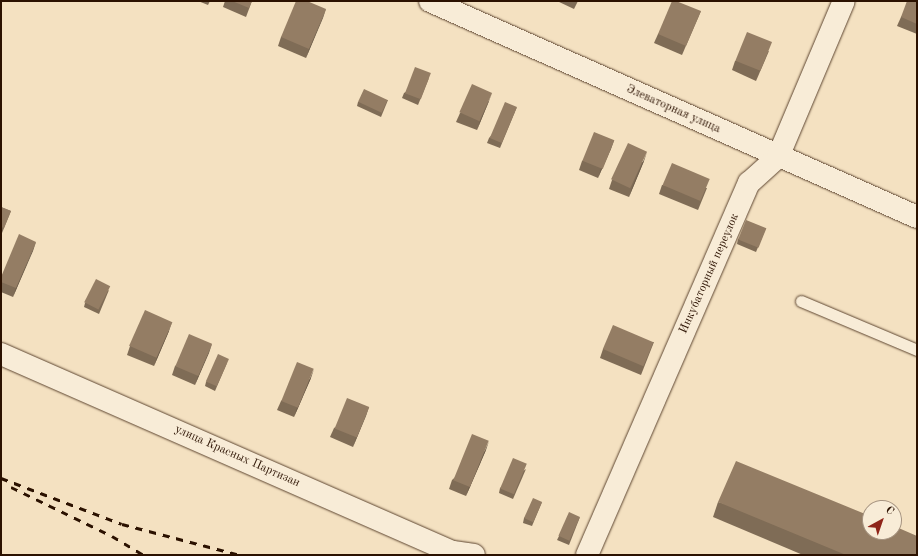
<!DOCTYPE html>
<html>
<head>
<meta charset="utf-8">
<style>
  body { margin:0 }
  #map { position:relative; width:918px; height:556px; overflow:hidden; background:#f4e1c1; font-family:"Old Standard TT",serif }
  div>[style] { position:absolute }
  .roads { filter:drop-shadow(0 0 1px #5d4530) drop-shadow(0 0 1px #5d4530) }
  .lane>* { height:11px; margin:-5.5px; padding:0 5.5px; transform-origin:5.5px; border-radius:5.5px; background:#f8ecd7 }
  .street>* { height:22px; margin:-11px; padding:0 11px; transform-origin:11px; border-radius:11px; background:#f8ecd7 }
  .rail>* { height:3px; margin-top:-1.5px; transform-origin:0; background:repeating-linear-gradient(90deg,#2b1100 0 7px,transparent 0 14px) }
  .wall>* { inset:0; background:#7f6c56 }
  .shaded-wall>* { inset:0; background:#685846 }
  .building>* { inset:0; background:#947d64; transform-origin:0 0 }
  span { translate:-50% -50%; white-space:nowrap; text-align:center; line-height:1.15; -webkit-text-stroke:3px #f8ecd7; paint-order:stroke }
  .street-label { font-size:12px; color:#2b1100 }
  .frame { position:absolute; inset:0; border:2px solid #2b1100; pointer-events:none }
  .north { position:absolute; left:862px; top:500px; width:40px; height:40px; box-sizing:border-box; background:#f8ecd7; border:1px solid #a69481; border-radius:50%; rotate:40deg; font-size:11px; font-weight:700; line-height:16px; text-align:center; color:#2b1100 }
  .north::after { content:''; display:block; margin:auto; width:14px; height:18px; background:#8f2418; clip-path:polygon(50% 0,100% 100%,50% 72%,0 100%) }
</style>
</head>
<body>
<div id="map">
  <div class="roads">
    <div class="lane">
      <div style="left:801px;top:301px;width:126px;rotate:22.9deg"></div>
    </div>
    <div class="street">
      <div style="left:430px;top:1px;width:533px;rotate:23.92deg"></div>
      <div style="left:1px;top:354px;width:493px;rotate:23.7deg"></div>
      <div style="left:453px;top:552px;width:21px;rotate:8deg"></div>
      <div style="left:587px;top:555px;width:406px;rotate:-66.5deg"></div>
      <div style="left:749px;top:183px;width:39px;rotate:-42deg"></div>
      <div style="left:778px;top:157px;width:169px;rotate:-67.1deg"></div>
    </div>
  </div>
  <div class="rail">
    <div style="left:1px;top:478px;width:129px;rotate:20.8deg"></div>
    <div style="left:122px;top:524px;width:122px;rotate:14.7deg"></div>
    <div style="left:11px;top:487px;width:112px;rotate:25.9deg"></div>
    <div style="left:112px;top:536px;width:37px;rotate:31deg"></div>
  </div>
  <div class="wall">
    <div style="clip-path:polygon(198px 1px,210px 1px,208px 5px)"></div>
    <div style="clip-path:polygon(225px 1px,252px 1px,246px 17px,223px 7px)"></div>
    <div style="clip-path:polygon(557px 1px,578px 1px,574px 9px)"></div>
    <div style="clip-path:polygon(917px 1px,917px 34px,897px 26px,901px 17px)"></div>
    <div style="clip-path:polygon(326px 9px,306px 58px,278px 46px,281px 37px)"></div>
    <div style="clip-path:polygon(701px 11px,682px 55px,654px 43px,658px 34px)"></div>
    <div style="clip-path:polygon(769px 51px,756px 81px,732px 70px,735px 61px)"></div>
    <div style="clip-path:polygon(429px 78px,418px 105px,402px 98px,404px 93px)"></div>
    <div style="clip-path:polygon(388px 100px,381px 117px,357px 106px,358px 102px)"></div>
    <div style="clip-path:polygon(489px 101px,477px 130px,456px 122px,460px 113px)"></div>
    <div style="clip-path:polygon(517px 107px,500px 148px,487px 143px,489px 138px)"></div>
    <div style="clip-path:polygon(614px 140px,598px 178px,579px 170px,582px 161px)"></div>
    <div style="clip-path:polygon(644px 161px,629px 197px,609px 189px,612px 180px)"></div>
    <div style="clip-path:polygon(662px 185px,707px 188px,698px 210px,659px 194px)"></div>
    <div style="clip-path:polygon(1px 207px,11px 211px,2px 233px,1px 233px)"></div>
    <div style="clip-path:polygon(766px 228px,756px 252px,737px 244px,738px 239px)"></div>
    <div style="clip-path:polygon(36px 242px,13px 297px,1px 292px,1px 277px)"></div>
    <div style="clip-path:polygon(109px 290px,99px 314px,84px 307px,85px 303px)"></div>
    <div style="clip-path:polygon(169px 331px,154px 366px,127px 355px,130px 346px)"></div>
    <div style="clip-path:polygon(654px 342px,641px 375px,600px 358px,603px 349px)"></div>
    <div style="clip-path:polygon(212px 344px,195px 385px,172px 375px,175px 366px)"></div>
    <div style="clip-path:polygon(227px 363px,215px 391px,205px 386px,206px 382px)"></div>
    <div style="clip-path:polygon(311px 378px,294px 417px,277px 410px,281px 401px)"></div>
    <div style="clip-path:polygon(369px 407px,353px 447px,330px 437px,334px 428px)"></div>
    <div style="clip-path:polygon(486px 450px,466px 496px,449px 489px,452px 480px)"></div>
    <div style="clip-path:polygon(526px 469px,513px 499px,499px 493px,500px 488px)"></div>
    <div style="clip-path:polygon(542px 502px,532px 526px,523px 523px,524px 518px)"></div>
    <div style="clip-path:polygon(718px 502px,917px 555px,803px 555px,713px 517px)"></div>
    <div style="clip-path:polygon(580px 517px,569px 545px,557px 540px,559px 536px)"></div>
  </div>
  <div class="shaded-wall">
    <div style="clip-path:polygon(326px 9px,323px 18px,306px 58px,309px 49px)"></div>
    <div style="clip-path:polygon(492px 93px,489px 101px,477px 130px,480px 121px)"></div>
    <div style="clip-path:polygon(614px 140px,611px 149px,598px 178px,601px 169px)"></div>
    <div style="clip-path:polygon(647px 152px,644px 161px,629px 197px,632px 188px)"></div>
    <div style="clip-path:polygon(36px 242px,33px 251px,13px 297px,16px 288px)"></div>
    <div style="clip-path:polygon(172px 322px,169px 331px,154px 366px,157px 357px)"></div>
    <div style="clip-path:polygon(212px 344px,209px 353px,195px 385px,198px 376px)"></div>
    <div style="clip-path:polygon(314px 369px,311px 378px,294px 417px,297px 408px)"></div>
    <div style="clip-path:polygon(369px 407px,366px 416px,353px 447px,356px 438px)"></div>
    <div style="clip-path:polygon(489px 441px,486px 450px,466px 496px,469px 487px)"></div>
  </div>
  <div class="building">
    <div style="clip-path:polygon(232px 1px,252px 1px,249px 8px)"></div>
    <div style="clip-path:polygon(296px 1px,307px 1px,326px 9px,309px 49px,281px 37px)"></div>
    <div style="clip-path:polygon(672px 1px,676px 1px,701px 11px,686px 46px,658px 34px)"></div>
    <div style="clip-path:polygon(907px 1px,917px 1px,917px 24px,901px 17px)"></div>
    <div style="left:747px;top:32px;width:27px;height:31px;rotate:22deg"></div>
    <div style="left:415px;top:67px;width:17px;height:28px;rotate:21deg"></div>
    <div style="left:472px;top:84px;width:22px;height:31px;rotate:24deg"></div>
    <div style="left:364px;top:89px;width:26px;height:14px;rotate:25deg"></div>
    <div style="left:505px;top:102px;width:13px;height:39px;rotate:23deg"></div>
    <div style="left:594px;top:132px;width:22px;height:31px;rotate:22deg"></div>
    <div style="left:628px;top:143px;width:21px;height:40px;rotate:25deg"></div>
    <div style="left:672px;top:163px;width:41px;height:24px;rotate:23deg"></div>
    <div style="clip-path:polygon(1px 207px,11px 211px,4px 228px,1px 227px)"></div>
    <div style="left:746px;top:220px;width:22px;height:21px;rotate:22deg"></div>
    <div style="clip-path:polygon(19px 234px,36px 242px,16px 288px,1px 282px,1px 277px)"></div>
    <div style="left:96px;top:279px;width:16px;height:26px;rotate:27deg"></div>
    <div style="left:145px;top:310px;width:30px;height:39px;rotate:24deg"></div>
    <div style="left:613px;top:325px;width:44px;height:26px;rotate:23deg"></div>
    <div style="left:189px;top:334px;width:25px;height:35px;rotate:23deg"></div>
    <div style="left:218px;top:354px;width:12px;height:30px;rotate:24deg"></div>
    <div style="left:297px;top:362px;width:18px;height:42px;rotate:22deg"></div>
    <div style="left:347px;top:398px;width:24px;height:33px;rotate:22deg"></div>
    <div style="left:472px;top:434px;width:18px;height:50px;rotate:22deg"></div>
    <div style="left:513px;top:458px;width:15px;height:33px;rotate:23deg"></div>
    <div style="clip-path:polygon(736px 461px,870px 516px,870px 532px,894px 532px,894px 526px,917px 536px,917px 555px,846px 555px,718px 502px)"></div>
    <div style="left:533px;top:498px;width:10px;height:22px;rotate:24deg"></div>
    <div style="left:569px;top:512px;width:12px;height:26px;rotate:24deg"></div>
  </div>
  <div class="street-label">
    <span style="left:673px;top:110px;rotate:24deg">Элеваторная улица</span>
    <span style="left:710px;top:274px;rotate:-66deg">Инкубаторный переулок</span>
    <span style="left:237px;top:457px;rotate:24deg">улица Красных Партизан</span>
  </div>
  <div class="frame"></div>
  <div class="north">С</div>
</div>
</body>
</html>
